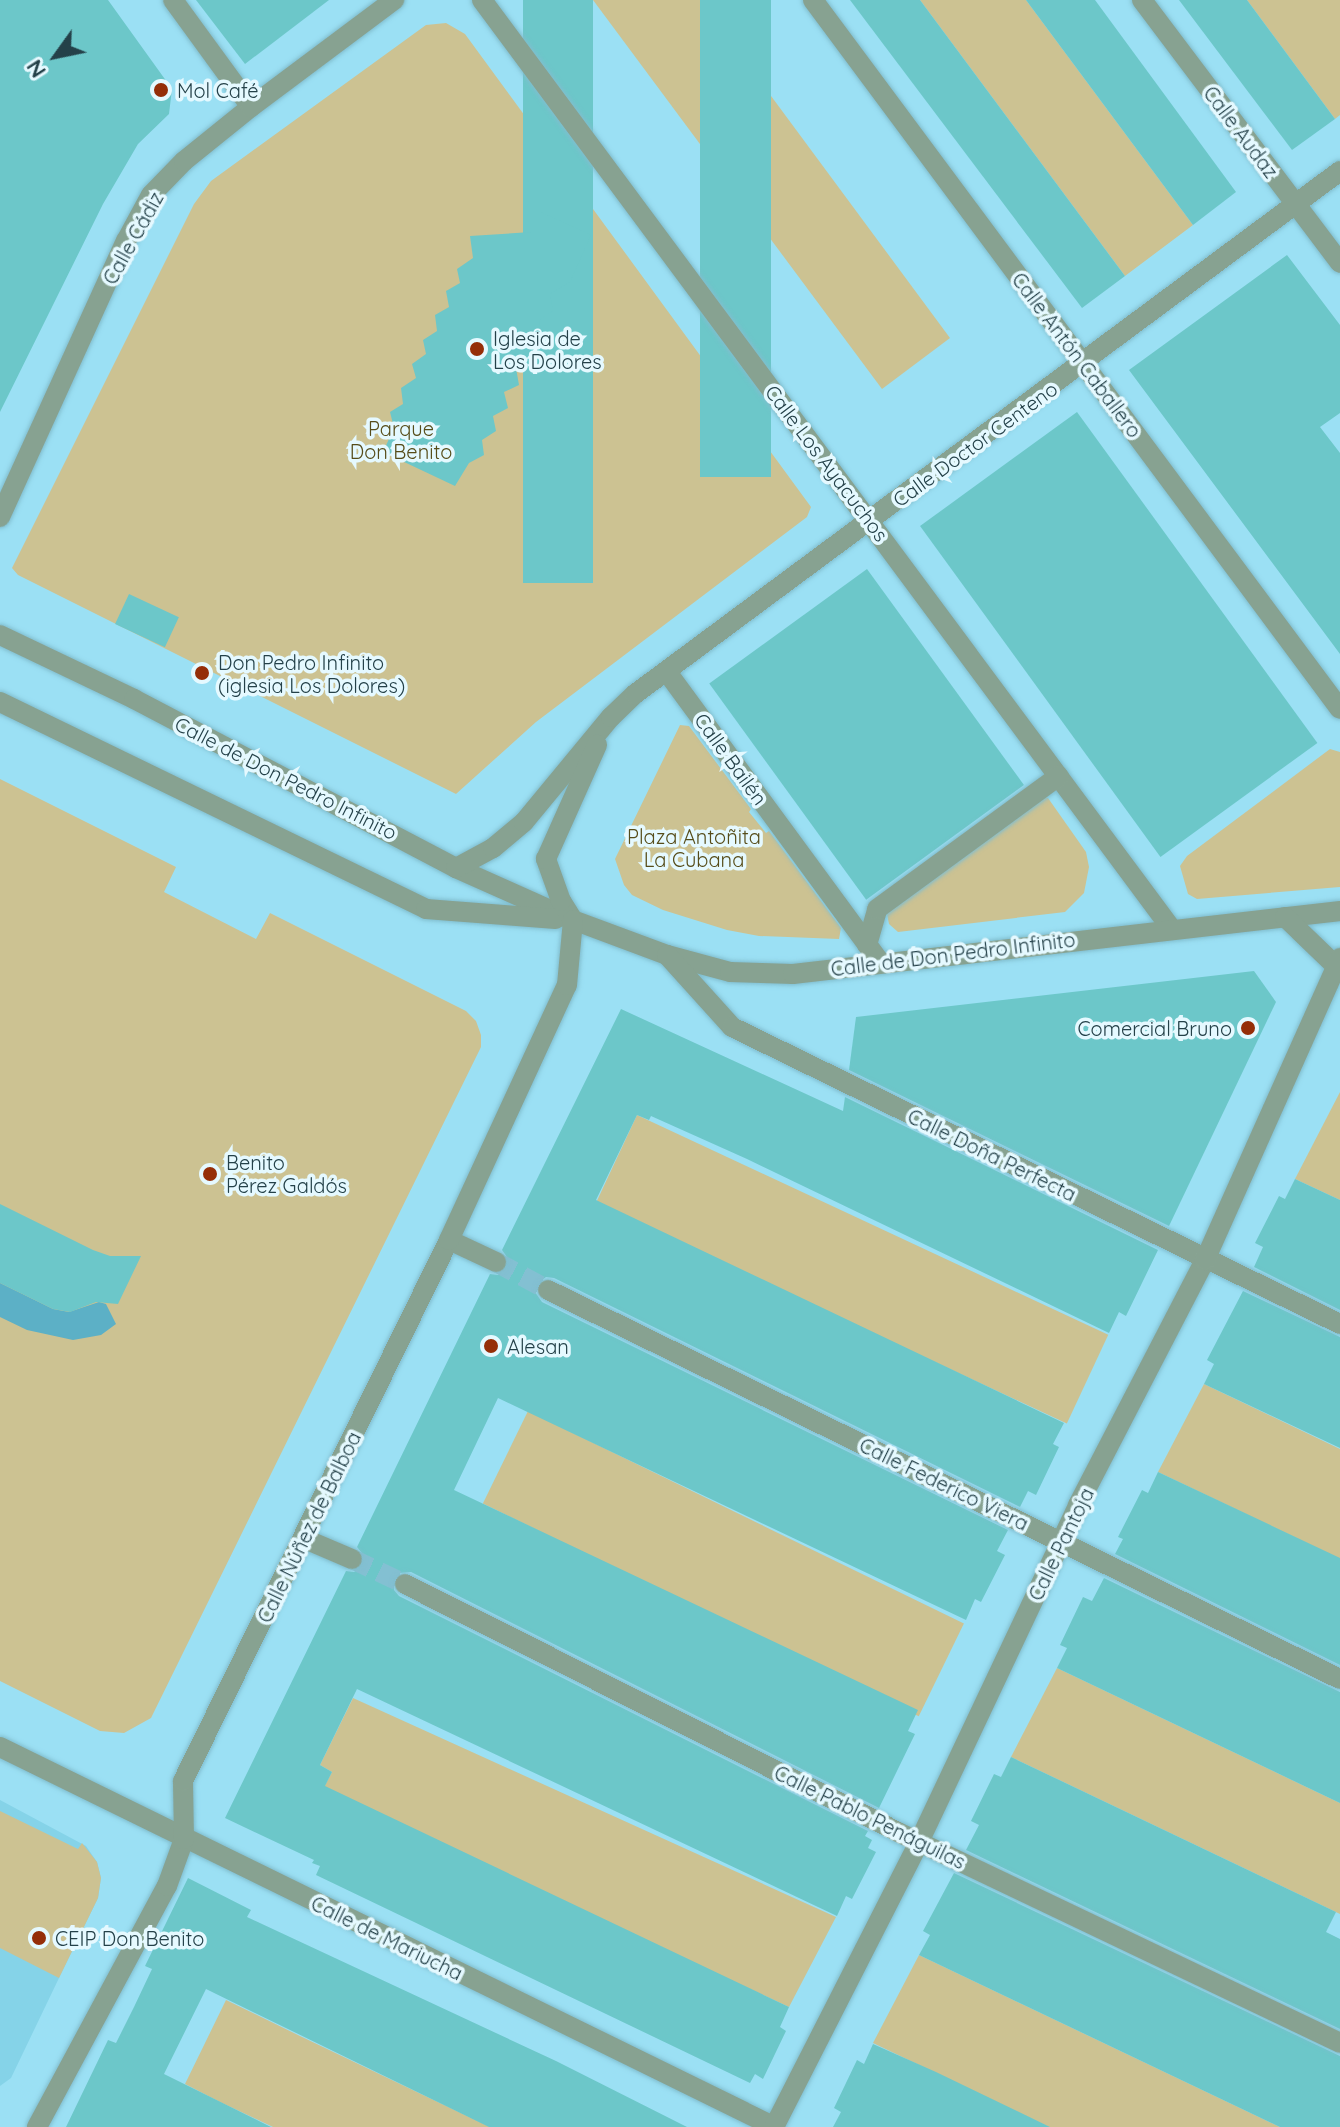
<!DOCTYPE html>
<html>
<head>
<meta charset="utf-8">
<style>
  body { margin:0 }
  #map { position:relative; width:1340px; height:2127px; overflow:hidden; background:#9be0f4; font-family:Quicksand,sans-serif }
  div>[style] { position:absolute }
  .built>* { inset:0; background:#85d3e8 }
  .green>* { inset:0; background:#ccc292; transform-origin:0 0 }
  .water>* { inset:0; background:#5cb0c6 }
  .building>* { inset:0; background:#6cc7c9; transform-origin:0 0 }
  .minor-tunnel>* { height:20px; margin-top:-10px; transform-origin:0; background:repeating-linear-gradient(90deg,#83c0d2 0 20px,transparent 0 30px) }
  .roads { filter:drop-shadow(0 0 2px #81bdce) drop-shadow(0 0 2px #81bdce) }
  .minor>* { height:20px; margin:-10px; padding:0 10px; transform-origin:10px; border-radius:10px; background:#87a291 }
  .dots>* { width:22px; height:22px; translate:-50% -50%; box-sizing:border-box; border:4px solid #e5f9ff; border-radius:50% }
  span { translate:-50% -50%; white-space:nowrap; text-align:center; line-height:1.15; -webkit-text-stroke:7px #e5f9ff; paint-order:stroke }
  .poi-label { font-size:20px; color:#244149 }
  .left { translate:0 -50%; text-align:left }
  .right { translate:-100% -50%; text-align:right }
  .street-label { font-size:20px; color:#244149 }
  .park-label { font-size:20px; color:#564c19 }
  .north { position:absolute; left:16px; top:16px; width:80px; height:80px; -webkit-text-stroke:6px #e5f9ff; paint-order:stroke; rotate:237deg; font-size:22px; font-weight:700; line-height:32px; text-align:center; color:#244149 }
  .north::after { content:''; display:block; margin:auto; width:28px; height:36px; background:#244149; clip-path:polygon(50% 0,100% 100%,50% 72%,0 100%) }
</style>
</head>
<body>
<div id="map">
  <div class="built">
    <div style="clip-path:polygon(0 1800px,86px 1846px,97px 1862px,101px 1878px,98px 1898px,59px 1978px,11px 2078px,0 2086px)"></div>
  </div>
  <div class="green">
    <div style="clip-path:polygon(593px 0,700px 0,950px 338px,882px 389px)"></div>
    <div style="clip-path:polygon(920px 0,1026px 0,1193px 225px,1125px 276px)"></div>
    <div style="clip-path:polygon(1247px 0,1340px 0,1340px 115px,1335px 119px)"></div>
    <div style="clip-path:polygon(446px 23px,465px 34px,811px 507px,807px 517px,536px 722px,456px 794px,18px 575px,12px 568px,194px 204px,211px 181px,426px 25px)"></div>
    <div style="clip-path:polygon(680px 725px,689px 726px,751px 809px,749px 812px,766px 833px,769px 831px,841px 928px,839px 939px,759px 936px,727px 930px,663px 910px,632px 895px,624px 885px,615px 859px)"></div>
    <div style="clip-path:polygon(1330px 749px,1340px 752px,1340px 887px,1197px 899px,1188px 894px,1180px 866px,1187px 856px)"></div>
    <div style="clip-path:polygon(0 779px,176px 867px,164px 892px,256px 939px,270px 913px,466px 1011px,476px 1021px,481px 1035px,481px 1047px,151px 1718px,124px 1733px,100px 1731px,0 1681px)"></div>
    <div style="clip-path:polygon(1038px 796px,1048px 798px,1086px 852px,1089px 867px,1084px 893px,1065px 912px,898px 932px,889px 924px,886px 909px)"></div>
    <div style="clip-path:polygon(1340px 1092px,1340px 1200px,1295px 1179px)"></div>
    <div style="left:637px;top:1115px;width:520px;height:98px;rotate:25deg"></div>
    <div style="clip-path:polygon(1204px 1384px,1340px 1449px,1340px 1559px,1158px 1472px)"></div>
    <div style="left:528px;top:1411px;width:485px;height:103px;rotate:26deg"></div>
    <div style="clip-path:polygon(1057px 1668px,1340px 1803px,1340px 1914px,1011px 1757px)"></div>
    <div style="clip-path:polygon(353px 1698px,836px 1917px,789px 2007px,322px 1791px,332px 1772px,320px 1765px)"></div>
    <div style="clip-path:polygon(0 1811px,78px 1849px,82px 1843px,97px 1862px,101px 1878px,98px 1898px,59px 1978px,0 1948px)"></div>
    <div style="clip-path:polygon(919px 1955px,1280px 2127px,1049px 2127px,873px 2043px)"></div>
    <div style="clip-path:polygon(226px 2000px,300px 2036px,490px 2127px,273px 2127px,220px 2102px,185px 2084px)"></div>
  </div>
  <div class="water">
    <div style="clip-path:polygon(0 1283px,53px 1309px,69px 1312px,99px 1302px,106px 1304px,116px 1324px,101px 1335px,73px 1340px,27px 1330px,0 1317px)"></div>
  </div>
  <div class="building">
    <div style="clip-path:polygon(0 0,108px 0,172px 89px,169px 114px,138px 144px,103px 204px,0 412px)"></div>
    <div style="clip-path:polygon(196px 0,329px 0,245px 64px)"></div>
    <div style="left:523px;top:0;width:70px;height:583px"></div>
    <div style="left:700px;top:0;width:71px;height:477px"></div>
    <div style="clip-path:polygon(850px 0,920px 0,1125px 276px,1082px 308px)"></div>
    <div style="clip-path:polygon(1026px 0,1095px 0,1236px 192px,1193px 225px)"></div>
    <div style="clip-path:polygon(1179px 0,1247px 0,1335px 119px,1292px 150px)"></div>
    <div style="clip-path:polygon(541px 212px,591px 235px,570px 282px,550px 294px,553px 311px,539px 320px,542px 336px,527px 344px,530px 358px,516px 368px,519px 385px,504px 392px,508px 408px,493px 416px,496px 431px,482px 440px,484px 455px,469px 463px,455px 486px,383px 452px,394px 428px,390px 412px,403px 404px,401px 388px,416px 378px,412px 364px,426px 354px,423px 340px,437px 331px,435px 315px,449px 307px,446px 291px,460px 283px,457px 269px,473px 258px,470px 236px,531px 232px)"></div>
    <div style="clip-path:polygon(1287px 255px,1340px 325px,1340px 413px,1320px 427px,1340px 453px,1340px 654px,1129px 370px)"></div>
    <div style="left:1077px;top:412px;width:409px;height:194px;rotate:54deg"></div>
    <div style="left:867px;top:569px;width:267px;height:195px;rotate:54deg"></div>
    <div style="left:129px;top:594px;width:55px;height:33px;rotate:25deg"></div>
    <div style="clip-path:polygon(1254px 971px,1276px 1002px,1169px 1226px,849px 1070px,856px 1017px)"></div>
    <div style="clip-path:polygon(621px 1009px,843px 1111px,845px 1097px,1158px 1250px,1126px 1316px,1119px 1312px,1109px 1333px,747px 1159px,651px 1116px,649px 1120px,637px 1115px,596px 1200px,1064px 1423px,1053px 1444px,1059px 1447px,1036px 1495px,1028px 1491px,1020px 1507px,554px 1278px,546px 1277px,537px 1284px,535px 1292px,542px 1302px,1008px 1530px,997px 1551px,1005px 1555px,981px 1602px,975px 1599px,966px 1620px,498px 1398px,454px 1490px,918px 1710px,908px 1731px,915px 1734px,879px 1808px,411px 1572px,399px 1573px,393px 1579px,394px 1590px,399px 1596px,868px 1831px,865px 1836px,872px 1840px,868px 1848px,876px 1852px,852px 1899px,846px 1896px,837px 1916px,357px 1689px,320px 1765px,332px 1772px,325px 1786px,789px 2007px,780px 2027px,786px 2031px,763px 2079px,755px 2074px,750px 2083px,316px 1875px,320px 1866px,312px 1863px,314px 1860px,225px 1818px,346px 1571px,354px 1572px,364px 1565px,365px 1557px,357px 1547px,490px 1274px,498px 1275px,507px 1268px,509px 1260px,502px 1250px)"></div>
    <div style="clip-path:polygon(1295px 1179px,1340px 1200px,1340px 1310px,1254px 1267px,1263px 1247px,1255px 1243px,1279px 1196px,1285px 1199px)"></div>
    <div style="clip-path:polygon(0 1204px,93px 1250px,110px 1256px,141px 1256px,118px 1304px,96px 1302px,70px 1312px,53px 1309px,0 1283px)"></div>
    <div style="clip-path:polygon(1243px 1291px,1340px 1337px,1340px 1448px,1204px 1384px,1214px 1364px,1207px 1360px)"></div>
    <div style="clip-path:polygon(1158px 1472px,1340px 1558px,1340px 1665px,1115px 1554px,1123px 1539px,1118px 1537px,1142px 1490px,1148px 1493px)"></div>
    <div style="clip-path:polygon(1104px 1578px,1340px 1692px,1340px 1803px,1057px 1668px,1067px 1648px,1060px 1645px,1083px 1597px,1092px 1601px)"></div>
    <div style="clip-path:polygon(1011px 1757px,1336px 1912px,1326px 1932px,1340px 1939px,1340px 2029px,966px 1850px,979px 1825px,971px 1821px,994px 1774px,1001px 1777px)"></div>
    <div style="clip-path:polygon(954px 1873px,1340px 2056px,1340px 2127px,1280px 2127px,919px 1955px,930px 1935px,923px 1931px)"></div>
    <div style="clip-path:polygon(188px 1878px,251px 1910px,247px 1917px,556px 2061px,687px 2127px,489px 2127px,206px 1989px,164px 2074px,271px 2127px,66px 2127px,108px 2040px,116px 2043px,134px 2007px,152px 1969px,145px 1966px)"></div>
    <div style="clip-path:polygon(873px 2044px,936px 2072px,1050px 2127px,833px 2127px,841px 2112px,834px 2108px,857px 2060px,864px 2064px)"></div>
  </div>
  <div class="minor-tunnel">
    <div style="left:496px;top:1262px;width:59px;rotate:28.3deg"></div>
    <div style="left:352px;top:1559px;width:59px;rotate:25.3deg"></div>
  </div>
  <div class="roads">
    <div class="minor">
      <div style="left:173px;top:0;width:132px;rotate:53.9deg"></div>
      <div style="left:482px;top:0;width:1156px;rotate:53.41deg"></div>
      <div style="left:813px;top:0;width:883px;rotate:53.38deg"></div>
      <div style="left:1142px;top:0;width:329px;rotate:53deg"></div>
      <div style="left:0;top:517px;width:303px;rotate:-65.5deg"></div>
      <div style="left:126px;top:241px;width:52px;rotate:-61.5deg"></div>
      <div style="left:151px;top:195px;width:47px;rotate:-45.9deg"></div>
      <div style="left:184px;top:161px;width:86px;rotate:-38.9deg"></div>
      <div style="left:251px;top:107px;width:179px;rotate:-36.8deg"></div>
      <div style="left:0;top:635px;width:148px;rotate:25.5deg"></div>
      <div style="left:134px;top:699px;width:364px;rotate:27.7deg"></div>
      <div style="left:456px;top:868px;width:128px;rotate:24deg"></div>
      <div style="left:573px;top:920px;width:100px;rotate:20.4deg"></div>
      <div style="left:667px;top:955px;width:65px;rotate:15.1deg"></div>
      <div style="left:730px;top:972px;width:63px;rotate:1.8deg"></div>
      <div style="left:793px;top:974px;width:551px;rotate:-6.57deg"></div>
      <div style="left:667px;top:672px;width:360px;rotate:53.7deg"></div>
      <div style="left:0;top:702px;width:474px;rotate:25.9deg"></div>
      <div style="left:426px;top:909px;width:130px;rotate:4.4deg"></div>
      <div style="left:456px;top:868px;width:42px;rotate:-28.4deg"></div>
      <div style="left:493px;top:848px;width:40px;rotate:-40deg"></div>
      <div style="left:524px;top:822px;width:136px;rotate:-50.4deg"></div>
      <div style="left:611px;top:717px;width:33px;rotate:-44deg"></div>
      <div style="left:635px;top:694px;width:878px;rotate:-36.57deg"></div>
      <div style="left:1285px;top:917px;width:76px;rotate:43.9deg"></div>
      <div style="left:573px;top:920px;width:22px;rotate:-122deg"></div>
      <div style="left:561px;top:901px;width:45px;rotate:-109.7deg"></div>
      <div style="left:546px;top:859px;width:125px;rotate:-65.9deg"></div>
      <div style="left:867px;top:945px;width:37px;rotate:-74deg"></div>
      <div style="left:877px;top:909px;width:225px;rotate:-36.2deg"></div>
      <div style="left:667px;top:955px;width:97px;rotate:47.9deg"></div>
      <div style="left:732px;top:1027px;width:677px;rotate:26.03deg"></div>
      <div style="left:449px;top:1240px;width:52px;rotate:25.1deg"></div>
      <div style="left:548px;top:1290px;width:882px;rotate:26.16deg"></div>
      <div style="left:305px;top:1539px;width:51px;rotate:23.1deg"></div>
      <div style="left:405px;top:1584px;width:552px;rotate:26.7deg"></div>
      <div style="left:898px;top:1832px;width:490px;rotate:25.5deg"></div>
      <div style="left:0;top:1747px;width:863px;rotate:26.12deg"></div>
      <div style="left:37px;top:2127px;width:274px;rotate:-61.7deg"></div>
      <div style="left:167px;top:1886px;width:50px;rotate:-70.1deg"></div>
      <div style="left:184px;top:1839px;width:58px;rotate:-91deg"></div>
      <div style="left:183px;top:1781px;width:603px;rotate:-63.82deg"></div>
      <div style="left:449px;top:1240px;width:281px;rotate:-65.2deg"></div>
      <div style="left:567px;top:985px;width:65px;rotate:-84.7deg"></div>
      <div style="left:774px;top:2127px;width:320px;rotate:-63deg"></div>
      <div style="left:919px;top:1842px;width:373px;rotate:-64.7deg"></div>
      <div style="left:1078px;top:1505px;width:276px;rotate:-62.6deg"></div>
      <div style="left:1205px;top:1260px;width:331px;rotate:-65.9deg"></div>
    </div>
  </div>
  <div class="dots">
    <div style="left:161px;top:90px;background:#952e08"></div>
    <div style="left:477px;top:349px;background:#952e08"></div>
    <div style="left:202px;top:673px;background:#952e08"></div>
    <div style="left:1248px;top:1028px;background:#952e08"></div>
    <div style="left:210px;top:1174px;background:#952e08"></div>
    <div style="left:491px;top:1346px;background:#952e08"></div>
    <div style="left:39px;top:1938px;background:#952e08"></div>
  </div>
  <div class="poi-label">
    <span class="left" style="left:177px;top:90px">Mol Café</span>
    <span class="left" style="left:493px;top:350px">Iglesia de<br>Los Dolores</span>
    <span class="left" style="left:218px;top:674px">Don Pedro Infinito<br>(iglesia Los Dolores)</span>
    <span class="right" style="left:1232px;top:1028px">Comercial Bruno</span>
    <span class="left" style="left:226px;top:1174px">Benito<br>Pérez Galdós</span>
    <span class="left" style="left:507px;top:1346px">Alesan</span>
    <span class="left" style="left:55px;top:1938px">CEIP Don Benito</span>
  </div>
  <div class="street-label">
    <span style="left:1241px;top:132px;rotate:53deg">Calle Audaz</span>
    <span style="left:133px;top:238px;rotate:-61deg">Calle Cádiz</span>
    <span style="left:1077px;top:355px;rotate:53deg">Calle Antón Caballero</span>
    <span style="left:975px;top:444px;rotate:-36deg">Calle Doctor Centeno</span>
    <span style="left:827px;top:463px;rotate:53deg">Calle Los Ayacuchos</span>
    <span style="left:731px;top:759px;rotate:54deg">Calle Bailén</span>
    <span style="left:286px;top:778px;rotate:27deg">Calle de Don Pedro Infinito</span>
    <span style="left:953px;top:954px;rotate:-7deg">Calle de Don Pedro Infinito</span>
    <span style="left:992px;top:1155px;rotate:26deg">Calle Doña Perfecta</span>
    <span style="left:944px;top:1484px;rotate:26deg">Calle Federico Viera</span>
    <span style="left:309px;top:1527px;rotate:-64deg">Calle Núñez de Balboa</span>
    <span style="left:1061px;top:1544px;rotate:-64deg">Calle Pantoja</span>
    <span style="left:870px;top:1817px;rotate:26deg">Calle Pablo Penáguilas</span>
    <span style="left:387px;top:1938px;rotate:26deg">Calle de Mariucha</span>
  </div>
  <div class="park-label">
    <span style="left:401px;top:440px">Parque<br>Don Benito</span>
    <span style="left:694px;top:848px">Plaza Antoñita<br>La Cubana</span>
  </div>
  <div class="north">N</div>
</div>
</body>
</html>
